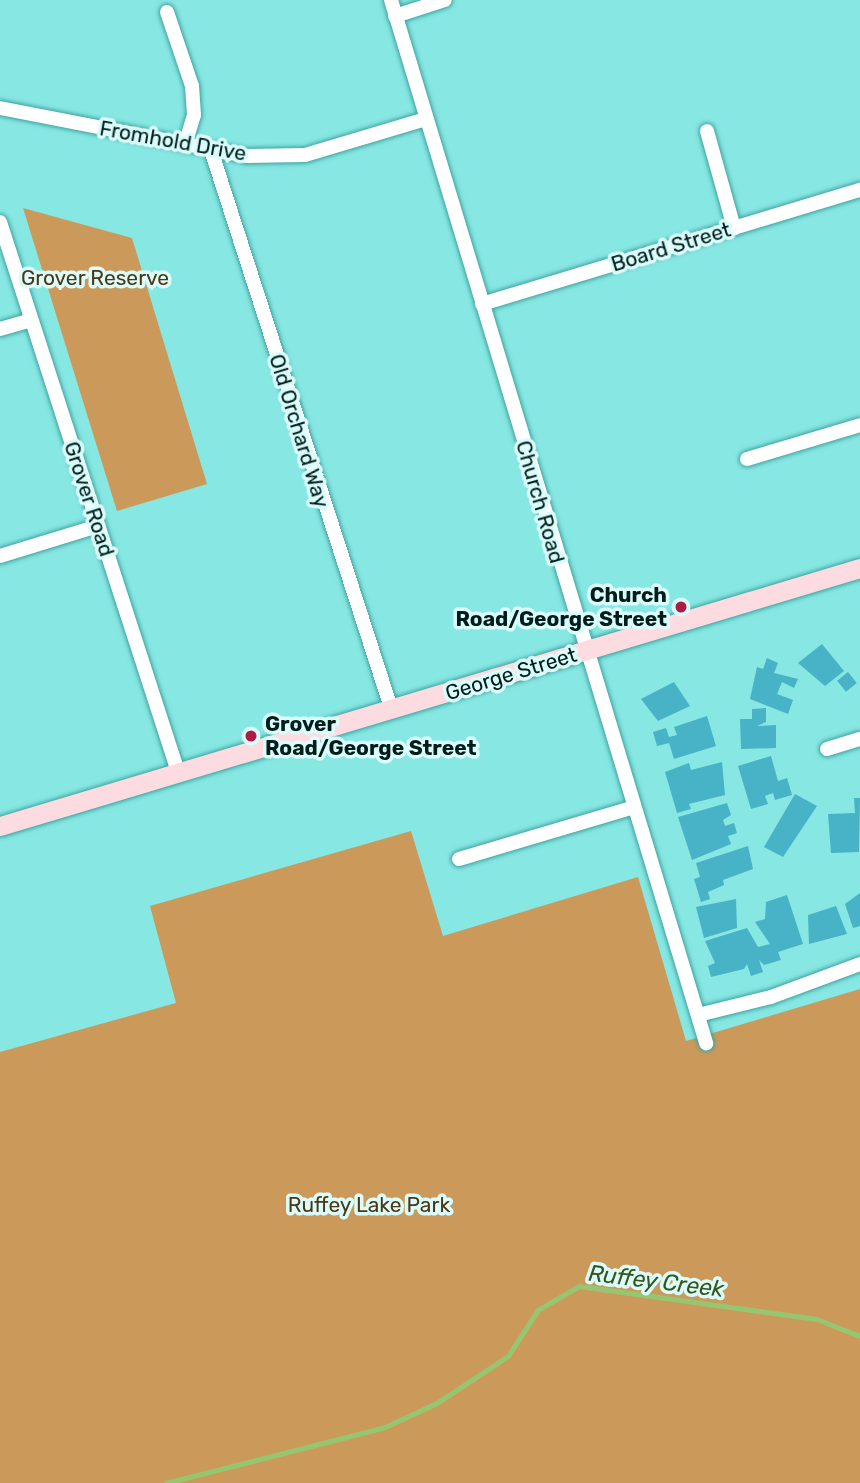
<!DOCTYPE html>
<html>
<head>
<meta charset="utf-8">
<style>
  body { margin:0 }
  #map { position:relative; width:860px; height:1483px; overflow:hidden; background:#87e7e3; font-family:Rubik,sans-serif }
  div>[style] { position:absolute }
  .green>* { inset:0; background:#cb9a5b }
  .stream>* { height:4.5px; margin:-2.25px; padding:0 2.25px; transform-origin:2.25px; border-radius:2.25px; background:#97c670 }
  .building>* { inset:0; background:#48b2c6; transform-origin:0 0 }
  .roads { filter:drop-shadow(0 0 2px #3fa3a0) drop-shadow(0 0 2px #3fa3a0) }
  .minor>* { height:14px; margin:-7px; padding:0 7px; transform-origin:7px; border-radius:7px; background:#fff }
  .secondary>* { height:19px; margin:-9.5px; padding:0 9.5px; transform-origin:9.5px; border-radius:9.5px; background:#fddce1 }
  .dots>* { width:19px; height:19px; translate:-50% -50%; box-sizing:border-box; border:4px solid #dafdfb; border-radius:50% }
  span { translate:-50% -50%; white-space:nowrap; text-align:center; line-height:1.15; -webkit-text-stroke:7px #dafdfb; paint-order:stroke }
  .street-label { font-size:21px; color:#001c1b }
  .park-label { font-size:21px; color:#4f3512 }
  .poi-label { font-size:21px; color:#001c1b; font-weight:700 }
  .right { translate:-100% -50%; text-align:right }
  .left { translate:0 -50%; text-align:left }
  .water-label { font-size:23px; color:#365419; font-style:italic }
</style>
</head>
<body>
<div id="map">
  <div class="green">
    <div style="clip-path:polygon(23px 208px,132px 238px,207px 484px,117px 511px)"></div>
    <div style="clip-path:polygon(411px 831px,443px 936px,638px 877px,686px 1041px,860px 989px,860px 1483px,0 1483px,0 1052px,176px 1003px,150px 906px)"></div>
  </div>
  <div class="stream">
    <div style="left:166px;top:1483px;width:226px;rotate:-14.3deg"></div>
    <div style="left:385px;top:1427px;width:57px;rotate:-24.8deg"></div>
    <div style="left:437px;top:1403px;width:85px;rotate:-33.5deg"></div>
    <div style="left:508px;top:1356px;width:55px;rotate:-56.9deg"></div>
    <div style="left:538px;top:1310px;width:48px;rotate:-30.3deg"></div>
    <div style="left:579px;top:1286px;width:240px;rotate:7.9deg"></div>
    <div style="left:817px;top:1319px;width:46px;rotate:21.6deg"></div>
  </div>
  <div class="building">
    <div style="clip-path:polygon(822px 644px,844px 671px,825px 686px,798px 663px)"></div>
    <div style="clip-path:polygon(767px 658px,778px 663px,774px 673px,798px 679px,794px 688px,782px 682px,777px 694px,793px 700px,788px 714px,750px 699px,757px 667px,763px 669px)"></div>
    <div style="left:848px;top:672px;width:14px;height:14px;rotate:51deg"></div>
    <div style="clip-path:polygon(674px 682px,690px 706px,658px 721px,641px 699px)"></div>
    <div style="clip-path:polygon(766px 708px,766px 722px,757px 726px,776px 725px,776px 748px,741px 749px,740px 719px,752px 719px,752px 709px)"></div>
    <div style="clip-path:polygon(707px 716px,716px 746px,674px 759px,669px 743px,657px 746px,653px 732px,666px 728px,669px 737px,677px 735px,674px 727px)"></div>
    <div style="clip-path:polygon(771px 756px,778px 781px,787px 778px,792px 795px,775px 800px,773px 793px,765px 796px,768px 804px,751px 809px,738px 766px)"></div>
    <div style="clip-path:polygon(722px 762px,725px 795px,689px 804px,691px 809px,677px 813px,665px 772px,689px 763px,691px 770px)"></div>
    <div style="clip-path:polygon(795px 794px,817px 806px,783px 857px,764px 847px)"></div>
    <div style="clip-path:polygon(854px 798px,860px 798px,859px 852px,831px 853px,828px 814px,855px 813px)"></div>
    <div style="clip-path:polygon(727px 803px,731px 815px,723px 820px,725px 826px,734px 823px,737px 833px,728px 836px,731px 844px,692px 860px,678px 817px)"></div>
    <div style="clip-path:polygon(748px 846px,753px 869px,723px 880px,724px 885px,708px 892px,710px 899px,701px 902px,694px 879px,700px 877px,696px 863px)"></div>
    <div style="clip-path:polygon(860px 893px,860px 926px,853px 928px,845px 904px)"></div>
    <div style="clip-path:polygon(787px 895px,803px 944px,778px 952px,781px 960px,764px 965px,759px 960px,763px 972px,751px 976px,747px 964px,744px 969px,711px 977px,708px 966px,715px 963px,705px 941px,747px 928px,758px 947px,770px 944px,755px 922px,765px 919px,766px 902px)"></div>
    <div style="clip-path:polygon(736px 899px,737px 928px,704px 938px,696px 907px)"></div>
    <div style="clip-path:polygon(836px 906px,847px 934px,809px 944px,808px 915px)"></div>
  </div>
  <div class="roads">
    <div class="minor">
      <div style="left:391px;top:0;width:1090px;rotate:73.19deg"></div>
      <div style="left:167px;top:12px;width:78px;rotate:71.3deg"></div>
      <div style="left:192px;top:86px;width:29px;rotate:86deg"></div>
      <div style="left:194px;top:115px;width:31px;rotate:107deg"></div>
      <div style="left:395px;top:16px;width:52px;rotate:-17.7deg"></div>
      <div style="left:0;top:108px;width:251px;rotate:11deg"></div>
      <div style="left:246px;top:156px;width:59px;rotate:-1deg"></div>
      <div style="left:305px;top:155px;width:126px;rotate:-16.6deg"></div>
      <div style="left:707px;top:131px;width:101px;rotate:74.4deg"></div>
      <div style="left:211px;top:150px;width:589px;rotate:72.12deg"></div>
      <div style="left:0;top:222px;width:581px;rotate:72.06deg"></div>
      <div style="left:482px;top:304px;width:395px;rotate:-16.8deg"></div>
      <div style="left:0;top:329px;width:32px;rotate:-16deg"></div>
      <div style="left:747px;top:459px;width:118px;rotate:-16.7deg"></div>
      <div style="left:0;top:556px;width:102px;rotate:-17deg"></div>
      <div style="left:827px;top:749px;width:34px;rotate:-17deg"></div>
      <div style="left:459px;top:859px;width:179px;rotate:-16.5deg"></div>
      <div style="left:698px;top:1015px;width:75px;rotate:-13.9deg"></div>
      <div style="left:771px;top:997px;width:95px;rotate:-20.3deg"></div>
    </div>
    <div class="secondary">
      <div style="left:0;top:826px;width:898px;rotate:-16.7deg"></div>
    </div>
  </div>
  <div class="dots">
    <div style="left:681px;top:607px;background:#ae1b44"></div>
    <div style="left:251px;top:736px;background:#ae1b44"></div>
  </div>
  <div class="street-label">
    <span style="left:173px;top:141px;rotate:10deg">Fromhold Drive</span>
    <span style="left:671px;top:247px;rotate:-17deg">Board Street</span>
    <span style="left:299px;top:431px;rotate:73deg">Old Orchard Way</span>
    <span style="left:89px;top:499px;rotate:72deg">Grover Road</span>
    <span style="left:540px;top:502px;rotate:74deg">Church Road</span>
    <span style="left:511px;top:674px;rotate:-17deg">George Street</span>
  </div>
  <div class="park-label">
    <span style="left:95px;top:278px">Grover Reserve</span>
    <span style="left:369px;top:1205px">Ruffey Lake Park</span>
  </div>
  <div class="poi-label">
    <span class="right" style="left:667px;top:607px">Church<br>Road/George Street</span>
    <span class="left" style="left:265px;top:736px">Grover<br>Road/George Street</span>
  </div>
  <div class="water-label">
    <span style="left:656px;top:1281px;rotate:7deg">Ruffey Creek</span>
  </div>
</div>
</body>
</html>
